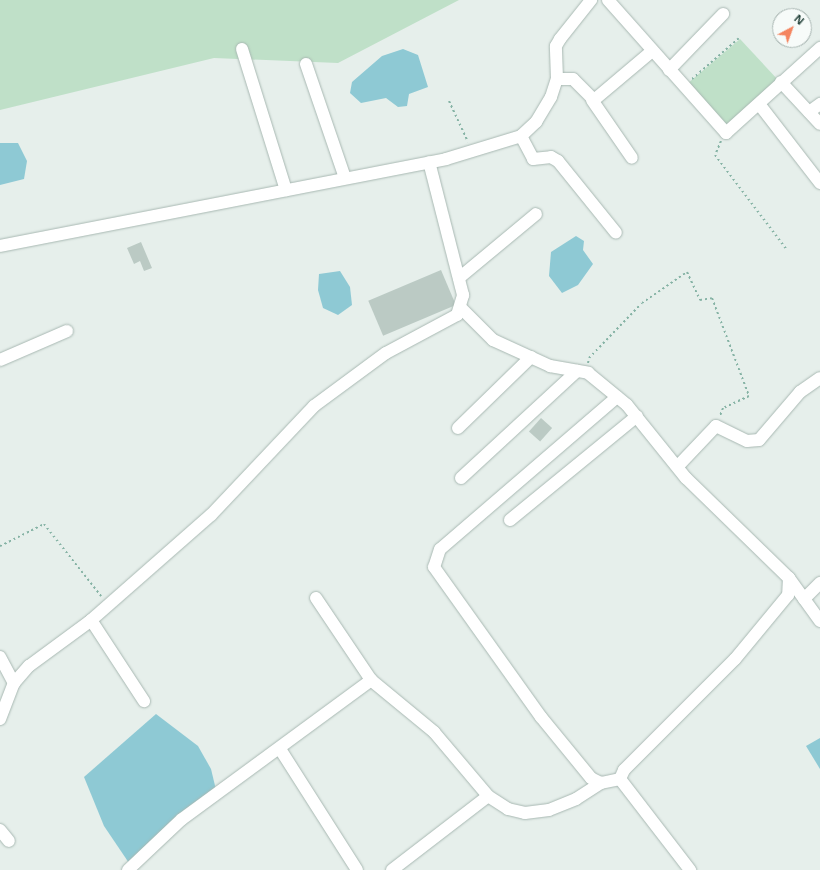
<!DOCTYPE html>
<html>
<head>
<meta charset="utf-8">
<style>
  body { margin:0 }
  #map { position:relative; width:820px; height:870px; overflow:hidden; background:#e6efeb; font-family:"Noto Sans",sans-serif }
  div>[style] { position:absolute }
  .green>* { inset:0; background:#bfe0c8 }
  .water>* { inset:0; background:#8ec9d4 }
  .building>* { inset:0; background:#bbcac4; transform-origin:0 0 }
  .path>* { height:2px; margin-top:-1px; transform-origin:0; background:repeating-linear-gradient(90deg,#86b3a5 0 2px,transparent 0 5px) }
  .roads { filter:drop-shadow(0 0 1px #a8b8b2) drop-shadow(0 0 1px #a8b8b2) }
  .minor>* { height:12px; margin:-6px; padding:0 6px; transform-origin:6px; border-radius:6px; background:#fff }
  span { translate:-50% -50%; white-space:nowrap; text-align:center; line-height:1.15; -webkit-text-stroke:3.5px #f7fbf9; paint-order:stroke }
  .north { position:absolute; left:772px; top:8px; width:40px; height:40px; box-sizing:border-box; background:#f7fbf9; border:1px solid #a3b1ad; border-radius:50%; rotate:41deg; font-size:11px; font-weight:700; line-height:16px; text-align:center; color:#24423a }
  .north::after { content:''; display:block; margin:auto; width:14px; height:18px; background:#f4845f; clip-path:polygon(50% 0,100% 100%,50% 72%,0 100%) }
</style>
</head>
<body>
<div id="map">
  <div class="green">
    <div style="clip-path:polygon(0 0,459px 0,338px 63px,214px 58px,0 110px)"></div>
    <div style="clip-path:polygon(740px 39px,779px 81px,724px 134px,687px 84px)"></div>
  </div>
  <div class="water">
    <div style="clip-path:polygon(403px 49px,418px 55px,428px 87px,409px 94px,407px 106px,398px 107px,386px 98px,361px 103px,350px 93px,352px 82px,382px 56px)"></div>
    <div style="clip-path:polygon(0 143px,18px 143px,27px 161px,24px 179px,0 185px)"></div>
    <div style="clip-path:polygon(576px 236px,584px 241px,583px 250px,593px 264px,578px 285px,562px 293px,549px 276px,551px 252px)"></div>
    <div style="clip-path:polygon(340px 271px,350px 287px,352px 305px,338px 315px,323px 308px,318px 290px,319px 274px)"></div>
    <div style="clip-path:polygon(156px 714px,198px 746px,211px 769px,217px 794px,131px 866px,104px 826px,84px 777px)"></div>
    <div style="clip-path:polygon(820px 738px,820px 769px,806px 746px)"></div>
  </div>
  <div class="building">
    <div style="clip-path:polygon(141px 242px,152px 268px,144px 271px,140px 261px,134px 264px,127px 248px)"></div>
    <div style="left:441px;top:270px;width:38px;height:79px;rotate:67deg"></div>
    <div style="left:541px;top:418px;width:15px;height:18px;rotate:42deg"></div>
  </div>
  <div class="path">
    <div style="left:692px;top:79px;width:62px;rotate:-41.1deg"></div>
    <div style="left:449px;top:101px;width:45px;rotate:65.1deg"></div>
    <div style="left:721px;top:141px;width:15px;rotate:113deg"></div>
    <div style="left:715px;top:155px;width:119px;rotate:52.8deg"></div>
    <div style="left:588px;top:363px;width:5px;rotate:-79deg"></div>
    <div style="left:589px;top:358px;width:76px;rotate:-46.1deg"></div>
    <div style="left:642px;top:303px;width:55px;rotate:-34.6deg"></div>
    <div style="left:687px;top:272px;width:31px;rotate:65deg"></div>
    <div style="left:700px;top:300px;width:12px;rotate:-9deg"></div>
    <div style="left:712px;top:298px;width:105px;rotate:69.3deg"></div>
    <div style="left:749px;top:396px;width:29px;rotate:155deg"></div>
    <div style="left:723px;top:408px;width:9px;rotate:111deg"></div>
    <div style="left:0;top:546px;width:49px;rotate:-26.6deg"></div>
    <div style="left:44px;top:524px;width:92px;rotate:51.6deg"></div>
  </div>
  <div class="roads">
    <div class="minor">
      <div style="left:608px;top:0;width:178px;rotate:48.4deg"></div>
      <div style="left:726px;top:133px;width:127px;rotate:-42.1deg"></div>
      <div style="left:242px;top:49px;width:148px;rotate:72.7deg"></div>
      <div style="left:306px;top:64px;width:120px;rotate:71.1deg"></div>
      <div style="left:669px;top:70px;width:78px;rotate:-46deg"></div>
      <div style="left:557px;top:79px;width:16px"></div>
      <div style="left:573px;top:79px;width:30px;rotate:45deg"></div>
      <div style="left:594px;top:100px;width:75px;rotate:-40.1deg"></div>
      <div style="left:781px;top:82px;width:57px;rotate:47.1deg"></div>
      <div style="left:592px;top:100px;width:70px;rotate:55.4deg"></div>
      <div style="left:759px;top:104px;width:100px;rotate:52.3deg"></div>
      <div style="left:809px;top:112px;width:14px;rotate:-36deg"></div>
      <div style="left:521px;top:136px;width:26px;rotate:62deg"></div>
      <div style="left:533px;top:159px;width:18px;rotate:-6deg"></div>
      <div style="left:551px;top:157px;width:8px;rotate:30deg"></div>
      <div style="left:558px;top:161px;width:92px;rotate:51.1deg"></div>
      <div style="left:0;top:246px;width:454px;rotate:-11deg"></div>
      <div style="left:446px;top:159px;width:78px;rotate:-17deg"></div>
      <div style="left:521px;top:136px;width:21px;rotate:-43deg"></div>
      <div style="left:536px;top:122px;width:29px;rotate:-59deg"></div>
      <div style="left:551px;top:97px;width:19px;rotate:-72deg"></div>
      <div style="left:557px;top:79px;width:33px;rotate:-92deg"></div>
      <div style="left:556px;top:46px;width:8px;rotate:-60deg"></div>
      <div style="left:560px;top:39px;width:50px;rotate:-51.5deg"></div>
      <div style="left:459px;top:278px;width:100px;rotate:-39.7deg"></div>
      <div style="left:460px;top:307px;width:47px;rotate:45deg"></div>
      <div style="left:493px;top:340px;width:63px;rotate:24.5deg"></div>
      <div style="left:550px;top:366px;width:39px;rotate:10deg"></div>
      <div style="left:588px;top:373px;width:50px;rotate:39.4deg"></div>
      <div style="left:627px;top:405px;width:94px;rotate:51.1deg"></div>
      <div style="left:686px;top:478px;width:144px;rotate:44.2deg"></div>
      <div style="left:789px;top:578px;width:17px;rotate:93deg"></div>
      <div style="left:788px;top:595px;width:83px;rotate:129.6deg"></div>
      <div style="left:735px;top:659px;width:157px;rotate:135deg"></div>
      <div style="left:624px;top:770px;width:10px;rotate:114deg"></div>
      <div style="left:620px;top:779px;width:115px;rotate:52.4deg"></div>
      <div style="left:0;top:360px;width:73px;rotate:-23.4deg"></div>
      <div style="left:617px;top:397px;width:233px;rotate:139.3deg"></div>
      <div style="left:440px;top:549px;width:19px;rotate:108deg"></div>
      <div style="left:434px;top:567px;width:184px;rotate:54.5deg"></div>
      <div style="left:541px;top:717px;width:79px;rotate:50.7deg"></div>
      <div style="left:591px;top:778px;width:11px;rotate:27deg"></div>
      <div style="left:601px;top:783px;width:19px;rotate:-12deg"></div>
      <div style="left:458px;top:428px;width:102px;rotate:-44.2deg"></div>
      <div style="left:678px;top:466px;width:55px;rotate:-46.5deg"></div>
      <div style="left:716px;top:426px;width:34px;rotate:26deg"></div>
      <div style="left:747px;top:441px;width:12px;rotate:-5deg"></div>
      <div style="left:759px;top:440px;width:63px;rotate:-49.5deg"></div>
      <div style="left:800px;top:392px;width:24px;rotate:-35deg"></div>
      <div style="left:461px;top:478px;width:158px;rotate:-42.7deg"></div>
      <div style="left:510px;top:520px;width:164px;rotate:-39.3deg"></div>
      <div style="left:789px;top:578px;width:53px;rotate:54.2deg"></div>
      <div style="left:316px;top:598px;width:99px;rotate:56.1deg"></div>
      <div style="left:371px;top:680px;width:82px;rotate:39.5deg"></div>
      <div style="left:434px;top:732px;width:84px;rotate:49.8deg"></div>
      <div style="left:488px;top:796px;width:24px;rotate:33deg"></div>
      <div style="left:508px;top:809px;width:17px;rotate:13deg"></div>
      <div style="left:525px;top:813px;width:24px;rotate:-7deg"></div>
      <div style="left:549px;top:810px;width:29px;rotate:-22deg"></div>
      <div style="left:576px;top:799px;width:30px;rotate:-33deg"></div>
      <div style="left:804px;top:599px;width:23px;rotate:-45deg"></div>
      <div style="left:91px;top:620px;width:97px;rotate:56.8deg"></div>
      <div style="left:0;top:657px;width:30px;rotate:62deg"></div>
      <div style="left:0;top:719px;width:39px;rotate:-69deg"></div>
      <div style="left:14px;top:683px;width:23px;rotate:-49deg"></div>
      <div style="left:29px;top:666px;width:74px;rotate:-36.3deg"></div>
      <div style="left:89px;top:622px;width:162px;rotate:-41.3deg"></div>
      <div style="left:211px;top:515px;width:150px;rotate:-46.6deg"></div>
      <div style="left:314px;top:406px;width:89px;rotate:-36.4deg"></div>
      <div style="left:386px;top:353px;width:81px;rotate:-28.2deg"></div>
      <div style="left:457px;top:315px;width:21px;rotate:-73deg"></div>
      <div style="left:463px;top:295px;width:137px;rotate:-104.3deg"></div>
      <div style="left:280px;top:749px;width:143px;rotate:57.5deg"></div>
      <div style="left:0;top:830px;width:14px;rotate:51deg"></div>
      <div style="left:128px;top:870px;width:74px;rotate:-43.4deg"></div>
      <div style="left:182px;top:819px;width:235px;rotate:-36.3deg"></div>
      <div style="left:392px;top:870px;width:121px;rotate:-37.6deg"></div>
    </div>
  </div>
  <div class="north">N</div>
</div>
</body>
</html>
